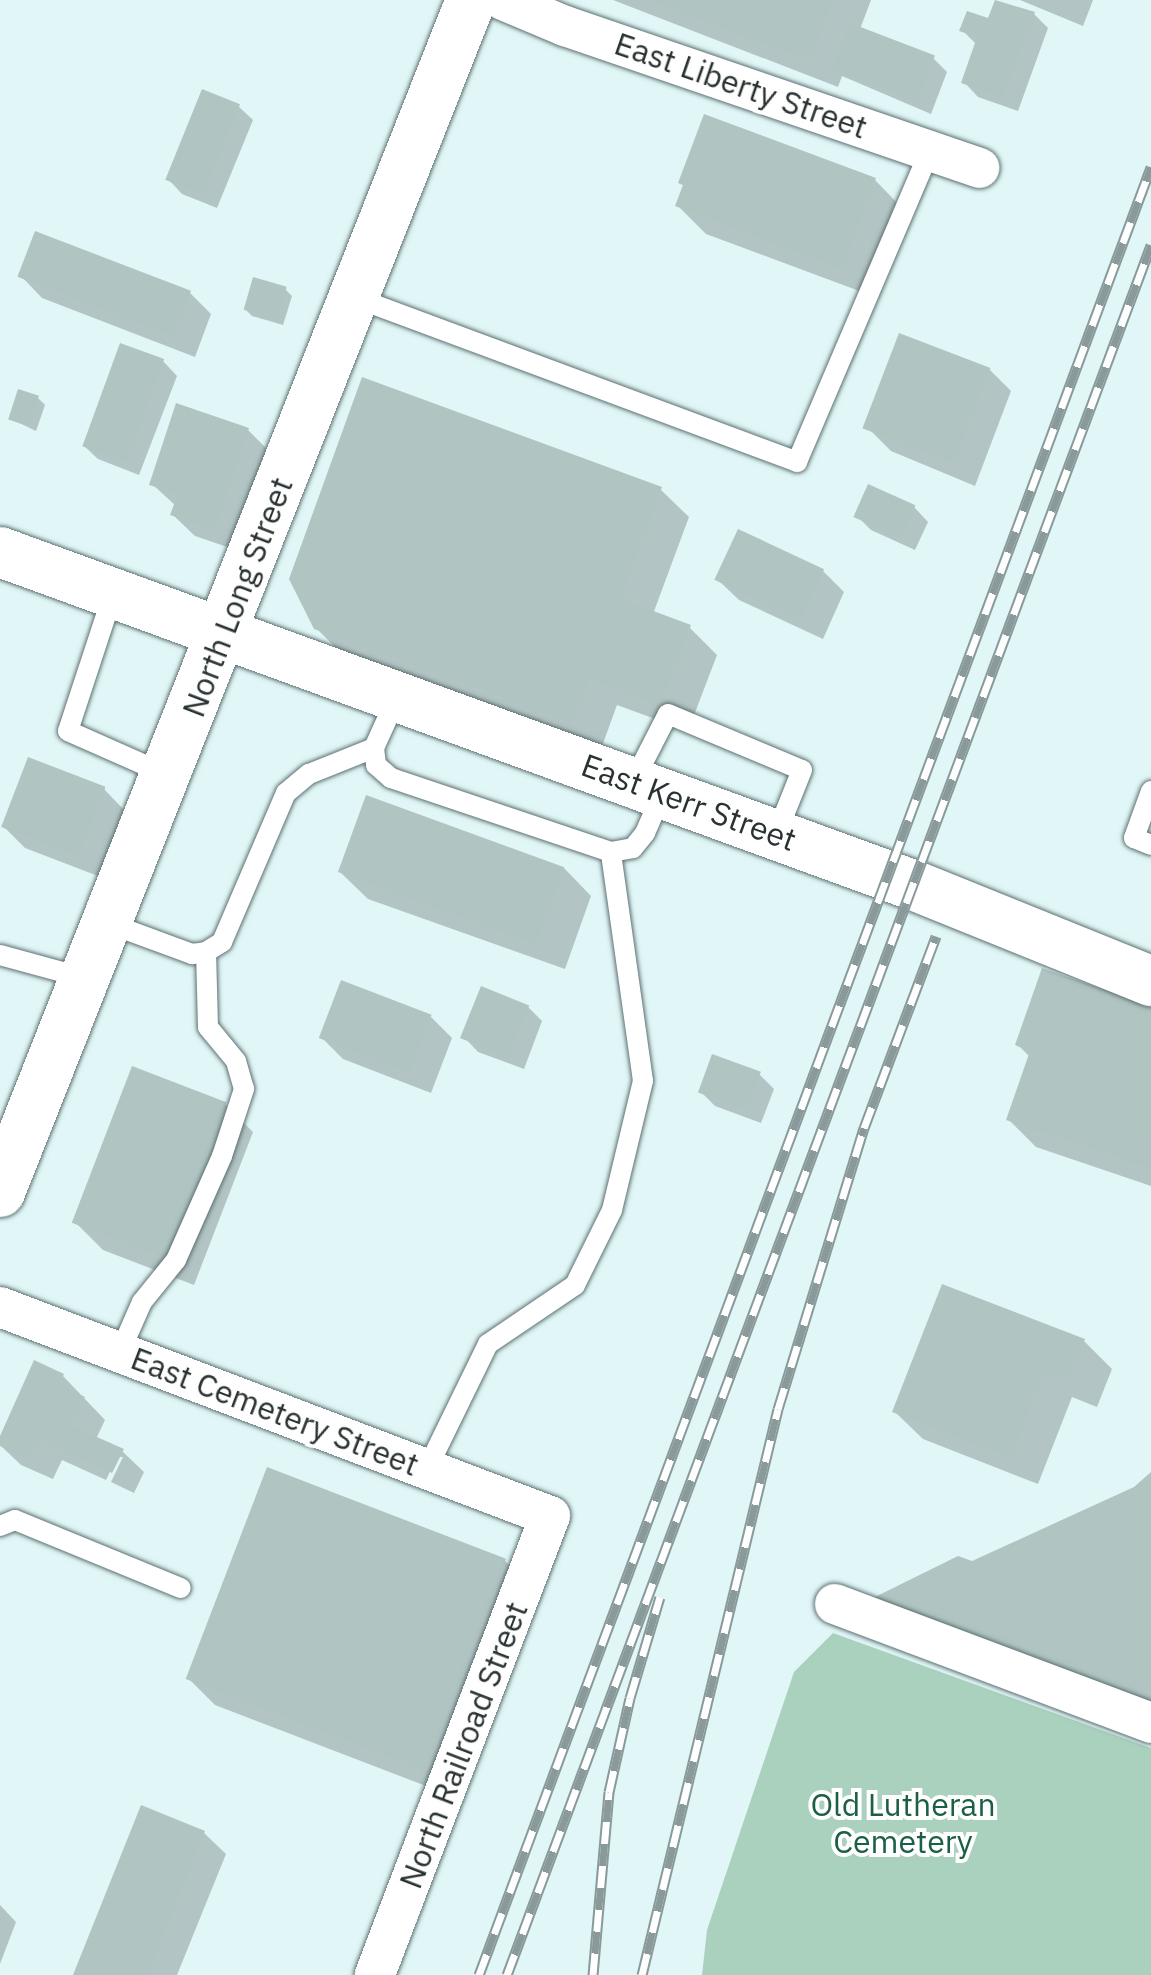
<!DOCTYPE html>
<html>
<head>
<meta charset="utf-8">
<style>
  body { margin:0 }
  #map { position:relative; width:1151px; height:1975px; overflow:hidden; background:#e0f6f7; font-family:"IBM Plex Sans",sans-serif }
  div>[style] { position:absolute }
  .green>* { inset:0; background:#aad0be }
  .shadow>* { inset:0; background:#0003 }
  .building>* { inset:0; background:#b0c5c1; transform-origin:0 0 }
  .roads { filter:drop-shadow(0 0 2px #5d7071) drop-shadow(0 0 2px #5d7071) }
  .service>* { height:20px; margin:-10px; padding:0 10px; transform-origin:10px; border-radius:10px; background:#fff }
  .minor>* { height:40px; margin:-20px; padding:0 20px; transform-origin:20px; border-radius:20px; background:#fff }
  .tertiary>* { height:50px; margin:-25px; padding:0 25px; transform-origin:25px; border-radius:25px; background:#fff }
  .rail>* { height:11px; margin-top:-5.5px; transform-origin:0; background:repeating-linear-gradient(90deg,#fefefe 0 22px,#8a9a9b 0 44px); box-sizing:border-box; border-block:2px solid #8a9a9b }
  span { translate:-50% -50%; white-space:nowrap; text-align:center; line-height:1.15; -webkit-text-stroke:8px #fefefe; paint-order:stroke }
  .street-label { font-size:32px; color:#293232 }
  .park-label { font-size:32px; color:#1b5f45 }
</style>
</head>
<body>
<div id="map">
  <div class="green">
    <div style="clip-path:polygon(833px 1633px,1151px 1748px,1151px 1975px,702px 1975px,707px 1930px,794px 1672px)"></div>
  </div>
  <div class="shadow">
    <div style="clip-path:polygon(613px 0,871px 0,860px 29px,933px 58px,947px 72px,931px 114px,842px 76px,838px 87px)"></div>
    <div style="clip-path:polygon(1020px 0,1093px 0,1083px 26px)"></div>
    <div style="clip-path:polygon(997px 1px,1034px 14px,1048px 28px,1018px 111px,978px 97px,964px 82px,977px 45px,962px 30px,989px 22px)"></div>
    <div style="clip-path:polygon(238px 106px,253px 120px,217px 208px,182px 194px,168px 179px)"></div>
    <div style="clip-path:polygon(875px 180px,902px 208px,870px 295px,706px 234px,678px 206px,685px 187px,681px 183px)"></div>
    <div style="clip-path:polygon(21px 276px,190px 293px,211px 314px,195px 357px,42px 298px)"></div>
    <div style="clip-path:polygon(285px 289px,292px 296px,283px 325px,252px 316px,245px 309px)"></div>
    <div style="clip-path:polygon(163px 361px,177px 376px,139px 475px,98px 459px,83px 445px)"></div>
    <div style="clip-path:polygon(990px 370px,1011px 391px,975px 486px,891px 451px,869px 429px)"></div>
    <div style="clip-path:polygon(38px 398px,45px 405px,36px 431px,11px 419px)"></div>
    <div style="clip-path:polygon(248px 430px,269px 451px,236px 550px,195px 536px,173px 515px,176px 506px,152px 484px)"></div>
    <div style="clip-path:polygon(661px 490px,689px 517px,653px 614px,689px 627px,717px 655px,688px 731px,617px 705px,601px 749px,345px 657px,316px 628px)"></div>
    <div style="clip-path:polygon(914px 507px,928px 522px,915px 550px,871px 530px,857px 516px)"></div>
    <div style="clip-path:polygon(823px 571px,844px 592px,823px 639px,739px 600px,717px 579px)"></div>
    <div style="clip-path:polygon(104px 789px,125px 811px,98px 876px,25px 848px,3px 826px)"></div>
    <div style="clip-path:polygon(564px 868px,591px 896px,565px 969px,368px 899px,340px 872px)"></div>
    <div style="clip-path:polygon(1044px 971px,1151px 1008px,1151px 1186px,1036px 1147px,1008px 1119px,1030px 1057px,1018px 1045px)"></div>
    <div style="clip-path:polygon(528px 1007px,542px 1021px,524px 1069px,478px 1052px,464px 1037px)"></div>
    <div style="clip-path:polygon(431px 1017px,452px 1038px,431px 1093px,343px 1059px,322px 1038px)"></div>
    <div style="clip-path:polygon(760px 1075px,774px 1089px,761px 1123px,715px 1106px,701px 1092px)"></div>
    <div style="clip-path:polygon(225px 1104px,253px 1132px,194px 1285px,103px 1250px,75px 1222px)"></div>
    <div style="clip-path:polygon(1084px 1341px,1112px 1369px,1097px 1407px,1072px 1397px,1038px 1484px,923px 1439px,895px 1412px)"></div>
    <div style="clip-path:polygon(63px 1376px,105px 1420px,96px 1439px,122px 1451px,144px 1472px,134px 1493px,111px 1482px,123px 1457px,117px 1457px,106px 1480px,62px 1460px,53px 1479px,21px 1465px,0 1445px)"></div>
    <div style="clip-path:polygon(1151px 1475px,1151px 1713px,904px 1625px,972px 1563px,1135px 1489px)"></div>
    <div style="clip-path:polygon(505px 1561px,533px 1589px,452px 1796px,215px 1705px,187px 1677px)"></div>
    <div style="clip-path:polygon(204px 1833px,226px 1854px,177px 1975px,76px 1975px)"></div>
    <div style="clip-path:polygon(0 1905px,16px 1922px,0 1964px)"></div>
  </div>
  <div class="building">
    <div style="clip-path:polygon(648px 0,833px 0,810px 61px)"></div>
    <div style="clip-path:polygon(995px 0,1035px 12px,1003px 98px,961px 83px,977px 37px,959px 31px,967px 11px,988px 18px)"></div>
    <div style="left:850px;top:23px;width:91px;height:50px;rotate:21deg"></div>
    <div style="left:202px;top:89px;width:41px;height:98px;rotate:22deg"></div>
    <div style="clip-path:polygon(704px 114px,876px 178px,842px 269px,675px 206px,683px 185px,678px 183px)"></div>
    <div style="left:35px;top:231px;width:167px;height:49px;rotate:21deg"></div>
    <div style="left:253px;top:277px;width:35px;height:34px;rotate:16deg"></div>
    <div style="left:899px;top:333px;width:98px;height:102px;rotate:21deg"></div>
    <div style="left:120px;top:343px;width:47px;height:110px;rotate:20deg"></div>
    <div style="clip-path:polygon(362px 377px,662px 487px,621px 599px,691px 625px,660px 705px,589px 679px,573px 723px,314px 629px,289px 579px)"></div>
    <div style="left:18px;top:389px;width:22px;height:32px;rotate:18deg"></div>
    <div style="clip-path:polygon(176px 403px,249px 428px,215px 530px,170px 515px,178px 494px,149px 485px)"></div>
    <div style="left:868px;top:484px;width:52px;height:36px;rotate:24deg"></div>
    <div style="left:738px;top:529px;width:95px;height:56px;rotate:25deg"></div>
    <div style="left:28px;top:757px;width:83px;height:75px;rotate:21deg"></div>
    <div style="left:366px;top:795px;width:211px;height:82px;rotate:20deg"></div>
    <div style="clip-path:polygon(1042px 968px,1151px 1006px,1148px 1168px,1006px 1120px,1030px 1051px,1015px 1045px)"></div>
    <div style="left:341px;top:980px;width:97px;height:62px;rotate:21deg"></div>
    <div style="left:481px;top:986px;width:52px;height:56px;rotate:22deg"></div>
    <div style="left:712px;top:1054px;width:52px;height:41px;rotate:20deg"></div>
    <div style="left:132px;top:1066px;width:101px;height:168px;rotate:21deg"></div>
    <div style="clip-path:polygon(942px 1284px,1085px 1339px,1069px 1380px,1044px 1371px,1011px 1458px,892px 1412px)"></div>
    <div style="clip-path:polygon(34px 1360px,64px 1374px,59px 1385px,85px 1397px,72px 1426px,124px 1449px,112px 1473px,40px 1441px,31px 1460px,0 1446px,0 1436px)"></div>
    <div style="left:267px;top:1467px;width:256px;height:227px;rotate:21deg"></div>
    <div style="clip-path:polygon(1151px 1472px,1151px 1697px,873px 1598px,958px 1556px,972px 1561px,1134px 1487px)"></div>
    <div style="clip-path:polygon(141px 1805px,205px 1831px,148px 1975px,73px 1975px)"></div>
  </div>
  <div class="roads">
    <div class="service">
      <div style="left:354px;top:297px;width:473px;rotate:20.4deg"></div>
      <div style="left:797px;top:462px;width:339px;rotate:-66.9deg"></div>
      <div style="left:113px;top:594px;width:144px;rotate:108.2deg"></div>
      <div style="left:68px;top:731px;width:106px;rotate:23.9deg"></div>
      <div style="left:398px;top:695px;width:58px;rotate:114.4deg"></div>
      <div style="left:374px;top:748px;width:17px;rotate:83deg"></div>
      <div style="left:376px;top:765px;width:20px;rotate:41deg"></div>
      <div style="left:391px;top:778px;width:232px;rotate:18.6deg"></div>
      <div style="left:611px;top:852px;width:22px;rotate:-10deg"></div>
      <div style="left:633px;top:848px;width:19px;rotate:-51deg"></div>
      <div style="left:645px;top:833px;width:43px;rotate:-66.4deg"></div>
      <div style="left:633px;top:782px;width:76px;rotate:-62.8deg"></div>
      <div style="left:668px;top:714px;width:145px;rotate:22.7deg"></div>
      <div style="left:802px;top:770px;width:70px;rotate:111.8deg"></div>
      <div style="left:1151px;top:791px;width:50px;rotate:109.9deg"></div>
      <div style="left:1134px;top:838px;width:18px;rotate:22deg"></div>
      <div style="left:108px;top:923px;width:90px;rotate:20.3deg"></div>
      <div style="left:192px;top:954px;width:14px;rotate:-8deg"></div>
      <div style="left:206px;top:952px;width:19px;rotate:-32deg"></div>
      <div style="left:222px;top:942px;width:162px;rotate:-66.8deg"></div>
      <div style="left:286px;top:793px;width:30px;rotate:-40deg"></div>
      <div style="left:309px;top:774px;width:70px;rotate:-21.8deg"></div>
      <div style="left:0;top:955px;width:87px;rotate:15.3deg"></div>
      <div style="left:120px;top:1352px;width:55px;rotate:-66.3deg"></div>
      <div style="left:142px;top:1302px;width:54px;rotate:-51deg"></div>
      <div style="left:176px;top:1260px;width:114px;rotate:-66.1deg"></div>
      <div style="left:222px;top:1156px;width:71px;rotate:-71.8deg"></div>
      <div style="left:244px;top:1089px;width:29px;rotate:-106deg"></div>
      <div style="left:236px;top:1061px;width:44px;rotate:-129.5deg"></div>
      <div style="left:208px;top:1027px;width:75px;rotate:-91.5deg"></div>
      <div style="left:427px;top:1469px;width:139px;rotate:-64deg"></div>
      <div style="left:488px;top:1344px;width:105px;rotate:-34.1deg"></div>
      <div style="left:575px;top:1285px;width:84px;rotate:-63.7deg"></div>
      <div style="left:612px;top:1210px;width:133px;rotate:-76.5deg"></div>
      <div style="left:643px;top:1081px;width:231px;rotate:-98deg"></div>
      <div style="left:0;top:1526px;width:16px;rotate:-22deg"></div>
      <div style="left:15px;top:1520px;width:179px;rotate:22.3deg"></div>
    </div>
    <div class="minor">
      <div style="left:503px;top:0;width:67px;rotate:22.8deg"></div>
      <div style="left:565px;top:26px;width:438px;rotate:18.9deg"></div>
      <div style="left:0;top:1307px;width:588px;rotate:20.81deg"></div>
      <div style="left:550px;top:1516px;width:491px;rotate:110.9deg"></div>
      <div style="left:835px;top:1604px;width:338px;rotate:20.6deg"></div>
    </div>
    <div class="tertiary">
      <div style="left:0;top:552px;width:972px;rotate:20.04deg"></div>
      <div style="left:913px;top:885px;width:257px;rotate:22deg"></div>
      <div style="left:0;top:1192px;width:1282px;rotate:-68.44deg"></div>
    </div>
  </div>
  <div class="rail">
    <div style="left:479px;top:1975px;width:1929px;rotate:-69.61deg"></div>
    <div style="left:507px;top:1975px;width:1846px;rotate:-69.58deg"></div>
    <div style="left:593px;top:1975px;width:184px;rotate:-85deg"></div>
    <div style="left:609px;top:1792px;width:96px;rotate:-77.4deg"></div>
    <div style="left:630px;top:1698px;width:105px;rotate:-73.5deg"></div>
    <div style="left:642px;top:1975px;width:582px;rotate:-76.49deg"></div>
    <div style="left:778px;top:1409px;width:294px;rotate:-73deg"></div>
    <div style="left:864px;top:1128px;width:205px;rotate:-69.4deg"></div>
  </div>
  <div class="street-label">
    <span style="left:741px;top:85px;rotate:19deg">East Liberty Street</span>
    <span style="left:237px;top:597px;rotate:-69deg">North Long Street</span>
    <span style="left:689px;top:802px;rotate:20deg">East Kerr Street</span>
    <span style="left:275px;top:1411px;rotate:21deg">East Cemetery Street</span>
    <span style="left:463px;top:1745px;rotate:-69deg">North Railroad Street</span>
  </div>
  <div class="park-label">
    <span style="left:903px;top:1823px">Old Lutheran<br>Cemetery</span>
  </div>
</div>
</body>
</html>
